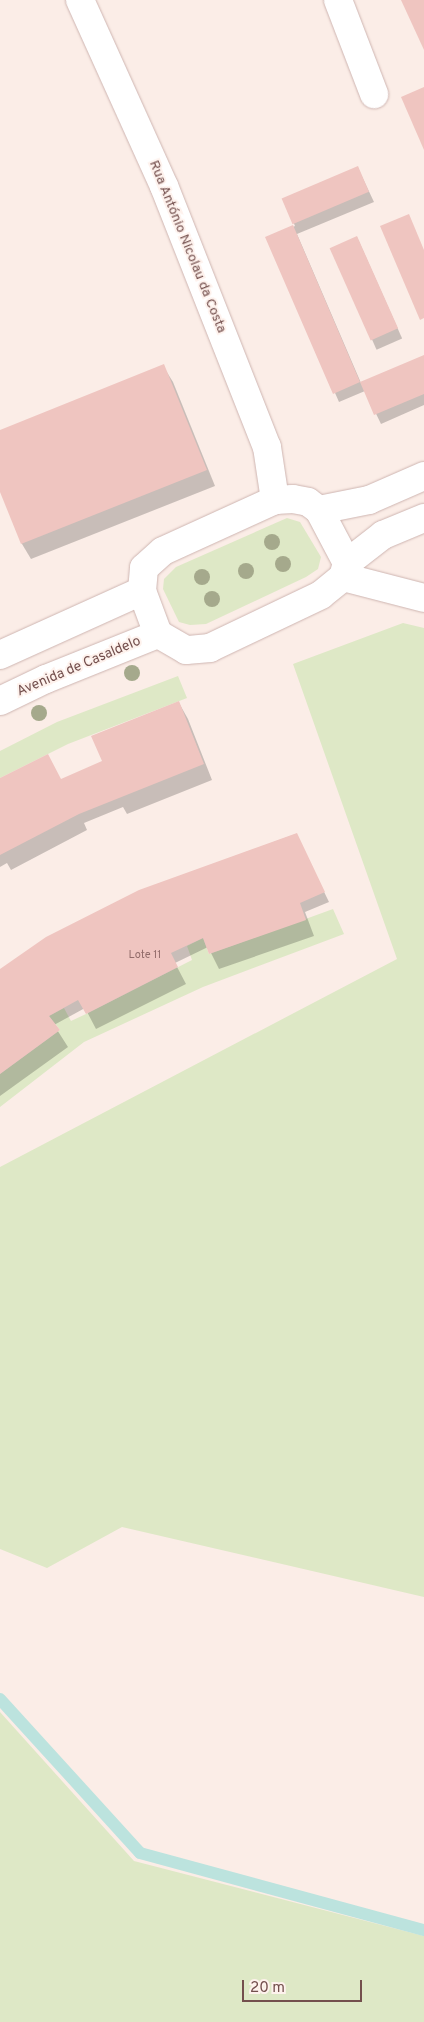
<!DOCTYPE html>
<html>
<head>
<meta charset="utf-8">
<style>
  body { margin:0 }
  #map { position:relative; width:424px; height:2022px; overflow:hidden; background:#fbede7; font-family:Overpass,sans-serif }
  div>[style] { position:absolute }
  .green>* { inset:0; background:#dee8c6 }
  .shadow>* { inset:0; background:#0003; transform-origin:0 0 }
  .stream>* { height:12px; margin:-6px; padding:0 6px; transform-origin:6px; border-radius:6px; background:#bce3de }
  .building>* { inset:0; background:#efc5c0; transform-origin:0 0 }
  .roads { filter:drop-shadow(0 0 1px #ceb5b1) drop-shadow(0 0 1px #ceb5b1) }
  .minor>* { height:28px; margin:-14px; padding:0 14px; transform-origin:14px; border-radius:14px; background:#fff }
  .trees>* { width:16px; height:16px; margin:-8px; border-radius:50%; background:#a5a98c }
  span { translate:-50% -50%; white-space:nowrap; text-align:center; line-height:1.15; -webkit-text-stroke:4px #fef2ed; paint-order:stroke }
  .number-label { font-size:11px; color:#926c6a }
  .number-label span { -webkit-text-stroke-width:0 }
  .street-label { font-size:14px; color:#734f4d }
  .scale { position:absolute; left:242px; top:1980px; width:120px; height:22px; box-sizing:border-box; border:2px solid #734f4d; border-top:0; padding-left:6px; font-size:15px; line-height:18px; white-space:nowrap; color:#734f4d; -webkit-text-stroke:4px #fef2ed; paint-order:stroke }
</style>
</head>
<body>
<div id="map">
  <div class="green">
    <div style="clip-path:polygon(287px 518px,300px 522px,321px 557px,318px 569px,306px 577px,206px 624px,190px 625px,179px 622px,163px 589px,164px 579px,176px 567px)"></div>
    <div style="clip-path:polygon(403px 623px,424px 628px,424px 1597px,122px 1527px,47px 1568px,0 1549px,0 1167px,397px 959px,293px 664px)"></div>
    <div style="clip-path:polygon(178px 676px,187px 698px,68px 744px,0 778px,0 751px,57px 722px)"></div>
    <div style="clip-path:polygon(333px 909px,344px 934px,203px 987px,84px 1042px,0 1107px,0 1074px,60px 1030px,49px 1016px,64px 1008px,71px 1021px,86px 1014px,192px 960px,187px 946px,203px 938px,209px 954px)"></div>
    <div style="clip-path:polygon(0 1712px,134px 1861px,424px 1936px,424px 2022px,0 2022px)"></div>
  </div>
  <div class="shadow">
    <div style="clip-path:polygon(358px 168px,374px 202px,297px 234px,361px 383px,424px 356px,424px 405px,381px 424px,365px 391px,339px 402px,267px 238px,295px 226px,283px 199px)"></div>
    <div style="left:357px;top:237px;width:111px;height:28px;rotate:66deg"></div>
    <div style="clip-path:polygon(163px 366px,173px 382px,215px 486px,31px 559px,22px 544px,0 489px,0 431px)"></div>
    <div style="clip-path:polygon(179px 703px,188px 719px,212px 780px,127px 814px,123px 807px,84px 823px,87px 830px,11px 870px,7px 863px,0 867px,0 780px,61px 780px,103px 762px)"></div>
    <div style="clip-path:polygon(296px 834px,329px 902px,305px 912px,314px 936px,219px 969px,208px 947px,175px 963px,186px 984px,96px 1029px,85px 1008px,54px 1025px,68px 1047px,0 1096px,0 971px,139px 891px)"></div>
  </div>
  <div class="stream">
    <div style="left:0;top:1699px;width:208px;rotate:47.7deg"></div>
    <div style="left:140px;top:1853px;width:294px;rotate:15.2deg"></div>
  </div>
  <div class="building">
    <div style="clip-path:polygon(401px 0,424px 0,424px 50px)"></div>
    <div style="clip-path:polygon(424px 87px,424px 150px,401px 97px)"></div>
    <div style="left:358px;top:166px;width:28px;height:83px;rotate:67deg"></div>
    <div style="clip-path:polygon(409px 214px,424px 250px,424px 318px,420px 320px,380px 226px)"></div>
    <div style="clip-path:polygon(293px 225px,360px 382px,424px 355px,424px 394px,374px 415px,360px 382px,333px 394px,265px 237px)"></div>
    <div style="left:357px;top:236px;width:101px;height:30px;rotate:66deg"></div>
    <div style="clip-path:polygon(164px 364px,207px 470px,21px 544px,0 492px,0 430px)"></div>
    <div style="clip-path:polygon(179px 701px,204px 764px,79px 814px,0 855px,0 778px,48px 754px,61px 779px,102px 761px,91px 736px)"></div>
    <div style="clip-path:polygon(297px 833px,325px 892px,300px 903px,306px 920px,209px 954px,203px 938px,171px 953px,178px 967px,86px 1014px,78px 1000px,49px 1016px,60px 1030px,0 1074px,0 969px,46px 937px,139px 890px)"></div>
  </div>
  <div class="roads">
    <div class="minor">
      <div style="left:80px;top:0;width:204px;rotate:65.7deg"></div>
      <div style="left:164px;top:186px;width:281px;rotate:68.5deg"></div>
      <div style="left:267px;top:447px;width:54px;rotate:81.4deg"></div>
      <div style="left:338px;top:0;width:101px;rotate:69deg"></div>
      <div style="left:293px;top:499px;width:15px;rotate:11deg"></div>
      <div style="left:308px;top:502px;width:14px;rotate:36deg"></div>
      <div style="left:319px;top:510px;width:60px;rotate:62.2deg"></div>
      <div style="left:347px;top:563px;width:15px;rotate:106deg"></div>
      <div style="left:343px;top:577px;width:28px;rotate:141deg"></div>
      <div style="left:321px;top:595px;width:123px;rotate:154.5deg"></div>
      <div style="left:210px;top:648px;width:24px;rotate:175deg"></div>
      <div style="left:186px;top:650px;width:32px;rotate:-150deg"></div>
      <div style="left:158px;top:634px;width:46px;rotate:-110.4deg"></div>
      <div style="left:142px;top:591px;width:23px;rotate:-85deg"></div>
      <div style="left:144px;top:568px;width:25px;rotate:-42deg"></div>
      <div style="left:163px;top:551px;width:123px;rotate:-24.5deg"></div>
      <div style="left:275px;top:500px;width:18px;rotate:-3deg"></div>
      <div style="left:319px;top:510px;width:51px;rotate:-11.3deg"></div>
      <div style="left:369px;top:500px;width:60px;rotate:-23.6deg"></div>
      <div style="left:347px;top:563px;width:46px;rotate:-37.9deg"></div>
      <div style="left:383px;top:535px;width:44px;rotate:-22.5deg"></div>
      <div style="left:343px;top:577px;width:84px;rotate:14.5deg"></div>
      <div style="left:0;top:655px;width:156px;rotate:-24.3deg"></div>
      <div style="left:0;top:701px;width:51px;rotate:-25.6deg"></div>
      <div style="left:46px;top:679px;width:121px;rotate:-21.9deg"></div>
    </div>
  </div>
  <div class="trees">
    <div style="left:272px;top:542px"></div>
    <div style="left:283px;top:564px"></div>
    <div style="left:246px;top:571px"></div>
    <div style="left:202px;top:577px"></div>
    <div style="left:212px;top:599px"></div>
    <div style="left:132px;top:673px"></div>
    <div style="left:39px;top:713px"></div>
  </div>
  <div class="number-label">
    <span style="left:145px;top:955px">Lote 11</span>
  </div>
  <div class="street-label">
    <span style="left:187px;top:247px;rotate:68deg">Rua António Nicolau da Costa</span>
    <span style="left:79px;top:667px;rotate:-23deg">Avenida de Casaldelo</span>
  </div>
  <div class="scale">20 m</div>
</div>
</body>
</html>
